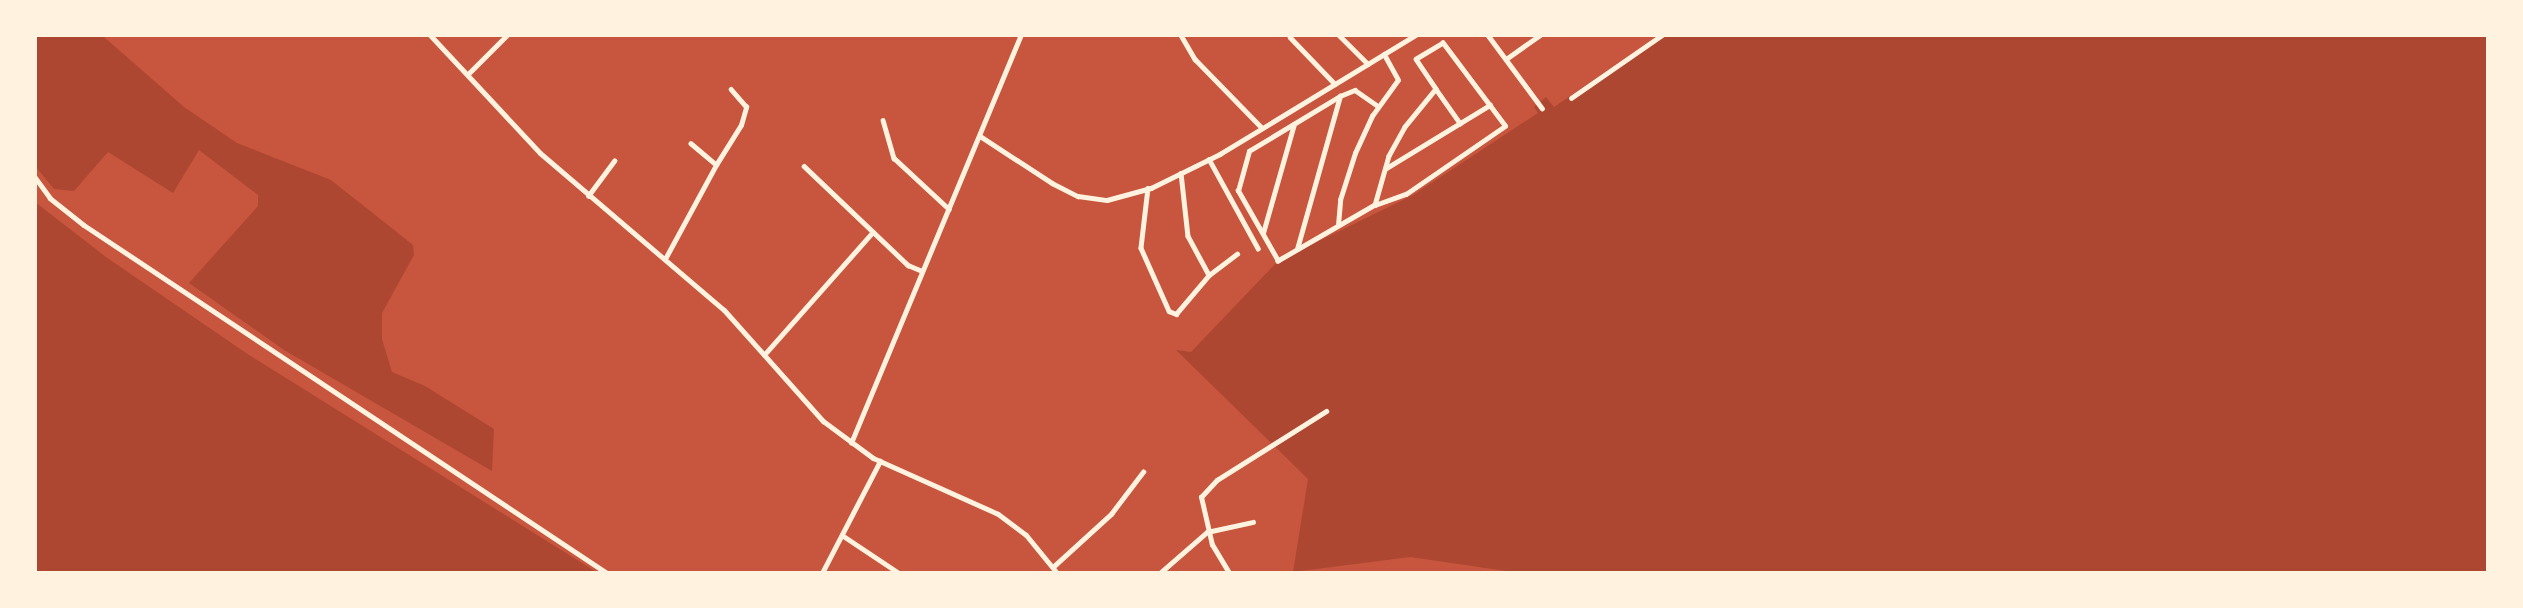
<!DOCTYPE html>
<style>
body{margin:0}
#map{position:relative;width:2523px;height:608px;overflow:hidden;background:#c8553d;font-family:Inter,sans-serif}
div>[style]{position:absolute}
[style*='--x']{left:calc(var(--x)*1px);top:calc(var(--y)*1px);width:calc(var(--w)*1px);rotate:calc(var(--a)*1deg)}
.green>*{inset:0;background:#ae4732}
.minor>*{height:4.5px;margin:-2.25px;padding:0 2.25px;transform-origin:2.25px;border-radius:2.25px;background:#fff3e0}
.tertiary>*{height:5px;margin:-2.5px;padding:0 2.5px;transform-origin:2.5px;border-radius:2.5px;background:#fff3e0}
span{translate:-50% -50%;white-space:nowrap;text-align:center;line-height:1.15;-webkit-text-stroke:5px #fff3e0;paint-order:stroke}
.frame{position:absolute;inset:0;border:37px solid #fff3e0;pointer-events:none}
</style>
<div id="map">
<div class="green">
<i style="clip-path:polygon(35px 35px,104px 37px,184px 107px,237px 143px,331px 180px,413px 245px,414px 255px,382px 313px,382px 339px,392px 372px,425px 386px,494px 429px,492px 471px,284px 350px,189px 283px,258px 206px,258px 195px,199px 150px,173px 193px,108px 152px,74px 191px,54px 189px,35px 166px)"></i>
<i style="clip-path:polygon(1659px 35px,2488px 35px,2488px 573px,1520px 573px,1410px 557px,1293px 572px,1308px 479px,1176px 350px,1191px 352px,1278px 261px,1413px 195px,1538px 113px,1534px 107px,1546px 97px,1554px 107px)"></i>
<i style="clip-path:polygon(35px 202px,106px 257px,246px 353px,598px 573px,35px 573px)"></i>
</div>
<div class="minor">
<i style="--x:1181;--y:35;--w:28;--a:60"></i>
<i style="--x:1195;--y:59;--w:96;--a:45.8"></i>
<i style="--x:1339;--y:35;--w:41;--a:45"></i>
<i style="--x:1488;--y:35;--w:91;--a:53.5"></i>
<i style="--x:1290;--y:37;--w:65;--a:46.2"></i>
<i style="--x:1506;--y:59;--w:42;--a:-35.2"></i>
<i style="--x:468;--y:74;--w:55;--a:-45"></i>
<i style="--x:1436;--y:89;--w:42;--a:54.8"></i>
<i style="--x:1571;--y:98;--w:111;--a:-34.7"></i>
<i style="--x:883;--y:120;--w:40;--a:74"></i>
<i style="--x:894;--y:158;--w:75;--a:42.8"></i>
<i style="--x:980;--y:136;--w:86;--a:33.1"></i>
<i style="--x:1052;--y:183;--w:29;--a:27"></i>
<i style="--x:1078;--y:196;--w:29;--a:8"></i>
<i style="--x:1107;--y:200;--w:46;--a:-15.3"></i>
<i style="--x:1151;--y:188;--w:77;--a:-26.2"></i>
<i style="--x:1220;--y:154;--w:229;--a:-31.3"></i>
<i style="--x:1209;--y:159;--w:102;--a:61.2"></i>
<i style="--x:716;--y:165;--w:47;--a:-58"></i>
<i style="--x:741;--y:125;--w:19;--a:-74"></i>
<i style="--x:746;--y:107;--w:23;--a:-131"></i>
<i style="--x:804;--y:166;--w:144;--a:43.6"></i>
<i style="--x:908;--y:265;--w:15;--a:23"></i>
<i style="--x:1385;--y:169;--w:123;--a:-31.4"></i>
<i style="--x:1181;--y:173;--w:63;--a:83.7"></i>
<i style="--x:1188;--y:236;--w:44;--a:61.7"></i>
<i style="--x:35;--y:177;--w:26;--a:54"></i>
<i style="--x:50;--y:198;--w:43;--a:38.5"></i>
<i style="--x:84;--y:225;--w:628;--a:33.64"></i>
<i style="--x:1148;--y:188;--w:60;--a:96.7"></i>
<i style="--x:1141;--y:248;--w:69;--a:66"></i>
<i style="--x:1169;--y:311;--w:8;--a:23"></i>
<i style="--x:1176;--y:314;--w:51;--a:-49.8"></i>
<i style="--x:1209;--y:275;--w:35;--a:-37"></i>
<i style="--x:588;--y:196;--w:44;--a:-53.4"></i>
<i style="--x:1375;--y:205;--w:33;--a:-20"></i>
<i style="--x:1406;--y:194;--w:120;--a:-34.5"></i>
<i style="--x:1505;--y:126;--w:104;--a:-126.8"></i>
<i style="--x:1443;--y:43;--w:31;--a:149"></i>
<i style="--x:1416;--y:59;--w:36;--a:56"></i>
<i style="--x:1436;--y:89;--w:49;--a:129.2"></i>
<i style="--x:1405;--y:127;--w:33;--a:119"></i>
<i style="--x:1389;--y:156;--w:51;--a:105.9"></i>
<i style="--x:1375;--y:205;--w:112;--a:150"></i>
<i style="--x:1278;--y:261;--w:81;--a:-119.7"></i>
<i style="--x:1238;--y:191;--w:41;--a:-74.6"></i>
<i style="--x:1249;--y:151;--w:106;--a:-31.1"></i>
<i style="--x:1340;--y:96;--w:16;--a:-22"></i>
<i style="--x:1355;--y:90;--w:28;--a:35"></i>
<i style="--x:1338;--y:225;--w:25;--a:-85"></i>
<i style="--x:1340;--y:200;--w:49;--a:-72.3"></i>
<i style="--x:1355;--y:153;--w:41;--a:-65.3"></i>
<i style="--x:1372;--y:116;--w:44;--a:-54.2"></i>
<i style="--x:1398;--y:80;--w:29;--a:-119"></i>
<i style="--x:1263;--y:233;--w:113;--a:-74.1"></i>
<i style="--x:1297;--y:249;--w:159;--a:-74.3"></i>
<i style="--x:665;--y:259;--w:107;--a:-61.5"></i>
<i style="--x:716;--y:165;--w:33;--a:-140"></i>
<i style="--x:764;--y:355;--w:164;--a:-48.5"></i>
<i style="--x:851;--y:443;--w:442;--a:-67.4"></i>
<i style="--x:842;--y:535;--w:69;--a:33.7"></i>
<i style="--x:1053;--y:567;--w:79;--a:-42.4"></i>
<i style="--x:1111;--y:514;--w:53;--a:-52.7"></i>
<i style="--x:822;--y:573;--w:126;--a:-62.6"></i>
<i style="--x:1160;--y:573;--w:62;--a:-41.1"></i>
<i style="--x:1207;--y:532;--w:47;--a:-12.3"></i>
<i style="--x:1229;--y:573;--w:33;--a:-121"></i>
<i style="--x:1212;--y:545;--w:49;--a:-102.9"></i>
<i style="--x:1201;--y:497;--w:23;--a:-47"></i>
<i style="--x:1217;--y:480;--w:129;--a:-32.3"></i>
</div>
<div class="tertiary">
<i style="--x:430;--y:35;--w:161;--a:47"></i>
<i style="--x:540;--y:153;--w:242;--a:40.5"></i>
<i style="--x:724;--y:310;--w:149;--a:48.3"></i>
<i style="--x:823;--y:421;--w:62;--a:36.5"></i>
<i style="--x:873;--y:458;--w:137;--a:24.1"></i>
<i style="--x:998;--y:514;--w:35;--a:37"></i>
<i style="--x:1026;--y:535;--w:49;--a:50.8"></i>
</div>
<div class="frame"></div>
</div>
